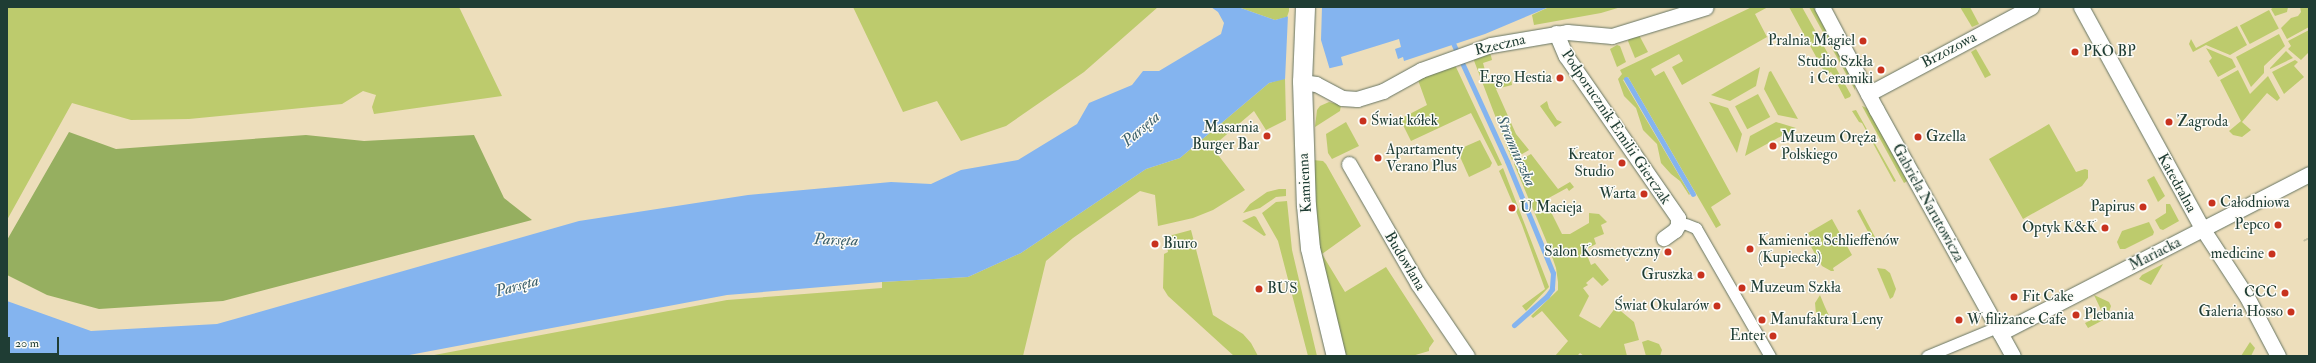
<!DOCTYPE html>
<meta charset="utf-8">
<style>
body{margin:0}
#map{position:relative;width:2316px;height:363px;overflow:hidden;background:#eddebb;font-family:"IM FELL Double Pica",serif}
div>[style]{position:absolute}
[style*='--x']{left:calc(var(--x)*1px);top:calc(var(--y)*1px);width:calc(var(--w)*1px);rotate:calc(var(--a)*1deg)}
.green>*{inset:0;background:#bdcb6d;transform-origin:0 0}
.forest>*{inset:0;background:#96af60}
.water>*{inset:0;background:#84b4ef}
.pier>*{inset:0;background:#eddebb}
.stream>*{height:5px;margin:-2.5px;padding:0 2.5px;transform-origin:2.5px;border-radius:2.5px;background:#84b4ef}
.pedestrian-tunnel>*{height:11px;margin-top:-5.5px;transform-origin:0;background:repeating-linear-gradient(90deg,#c4bea0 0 11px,transparent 0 16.5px)}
.roads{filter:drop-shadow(0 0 1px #677563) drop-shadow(0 0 1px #677563)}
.pedestrian>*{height:11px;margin:-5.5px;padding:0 5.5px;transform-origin:5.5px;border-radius:5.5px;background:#fff}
.minor>*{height:15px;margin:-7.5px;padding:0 7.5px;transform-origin:7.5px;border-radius:7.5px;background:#fff}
.tertiary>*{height:19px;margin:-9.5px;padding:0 9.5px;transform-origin:9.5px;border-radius:9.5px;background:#fff}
.dots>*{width:11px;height:11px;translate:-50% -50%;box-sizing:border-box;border:2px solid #fdfcf7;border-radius:50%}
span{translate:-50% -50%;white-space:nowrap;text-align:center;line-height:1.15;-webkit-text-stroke:3px #fdfcf7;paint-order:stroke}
.poi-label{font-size:15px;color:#1f3d34}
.right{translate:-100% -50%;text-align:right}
.left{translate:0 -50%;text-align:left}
.street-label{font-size:15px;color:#1f3d34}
.water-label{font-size:16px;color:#3d616c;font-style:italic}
.frame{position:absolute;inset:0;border:8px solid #1f3d34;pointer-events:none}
.scale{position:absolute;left:8px;top:337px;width:51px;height:18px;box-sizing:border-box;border:2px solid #1f3d34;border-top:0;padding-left:5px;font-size:12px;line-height:14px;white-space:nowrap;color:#1f3d34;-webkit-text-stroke:3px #fdfcf7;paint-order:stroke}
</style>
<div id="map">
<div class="green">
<i style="clip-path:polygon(7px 7px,459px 7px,502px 96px,374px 114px,372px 107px,376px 95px,363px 91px,342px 104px,189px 119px,131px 120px,72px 103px,7px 220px)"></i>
<i style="clip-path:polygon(853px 7px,1158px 7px,1084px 72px,1006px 126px,961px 141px,937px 101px,903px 112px)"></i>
<i style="clip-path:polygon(1238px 7px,1289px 7px,1289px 11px,1287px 17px,1275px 20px)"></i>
<i style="clip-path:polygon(1549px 7px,1621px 7px,1601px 13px,1534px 25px,1532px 15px)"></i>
<i style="clip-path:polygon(1752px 7px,1768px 7px,1755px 14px,1767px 37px,1682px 85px,1672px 67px,1683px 61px,1679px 54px,1651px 69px,1655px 76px,1664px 71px,1731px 194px,1711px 207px,1721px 225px,1716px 228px,1628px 77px,1623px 80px,1690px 194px,1689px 195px,1680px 181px,1671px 174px,1661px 163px,1657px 144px,1643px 130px,1636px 108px,1624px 96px,1618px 79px,1622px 74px,1620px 70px)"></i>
<i style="clip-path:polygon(1789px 7px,1802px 7px,1851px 95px,1850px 97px,1845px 99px,1831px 72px,1826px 75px)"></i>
<i style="clip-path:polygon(1809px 7px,1814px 7px,1855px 82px,1855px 90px)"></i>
<i style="clip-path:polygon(1960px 7px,1970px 7px,1979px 24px,1972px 27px)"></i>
<i style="clip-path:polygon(2274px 7px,2288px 7px,2287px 12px,2275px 16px,2271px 9px)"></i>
<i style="clip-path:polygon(2300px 7px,2309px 7px,2309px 27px,2287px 39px,2281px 28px,2291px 18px,2298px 16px,2301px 12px)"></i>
<i style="left:2269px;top:10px;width:21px;height:33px;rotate:62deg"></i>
<i style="clip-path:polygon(2237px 26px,2247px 45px,2230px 55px,2206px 45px,2193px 52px,2189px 44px,2191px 39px,2196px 48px)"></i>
<i style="clip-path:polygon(2309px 30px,2309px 52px,2301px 60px,2288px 49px,2291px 46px,2288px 41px)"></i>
<i style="clip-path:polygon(2279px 34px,2285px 46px,2264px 66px,2264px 73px,2251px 87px,2236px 57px)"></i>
<i style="clip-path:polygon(1639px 35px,1648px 52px,1635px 58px,1628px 41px,1629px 38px)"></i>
<i style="clip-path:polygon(1617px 45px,1620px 46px,1626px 62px,1617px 67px,1610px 49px)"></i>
<i style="clip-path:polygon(2206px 48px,2232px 59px,2236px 67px,2218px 77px,2209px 61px,2212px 58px)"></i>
<i style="clip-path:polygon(1976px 49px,1991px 75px,1985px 78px,1971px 52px)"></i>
<i style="clip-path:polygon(2286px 51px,2293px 58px,2270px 69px,2270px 68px)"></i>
<i style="clip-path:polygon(1490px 52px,1492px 60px,1483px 63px,1488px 81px,1511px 78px,1512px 85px,1496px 89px,1516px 134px,1529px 150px,1512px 160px,1473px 58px)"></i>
<i style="clip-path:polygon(2295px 60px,2298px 62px,2294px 66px,2304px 77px,2284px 94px,2272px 72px)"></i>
<i style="clip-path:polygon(1455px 65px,1502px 165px,1498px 166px,1471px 113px,1411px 141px,1400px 119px,1427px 105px,1418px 80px)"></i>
<i style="clip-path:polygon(1760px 67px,1756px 86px,1730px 101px,1711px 95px)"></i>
<i style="clip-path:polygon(2238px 70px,2250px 94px,2268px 76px,2280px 98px,2277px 101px,2267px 93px,2242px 122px,2251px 130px,2242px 137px,2233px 135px,2229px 131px,2241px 121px,2220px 80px)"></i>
<i style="clip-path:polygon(1771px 71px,1798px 119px,1778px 115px,1764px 89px,1769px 72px)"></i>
<i style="clip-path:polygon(1285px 78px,1286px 120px,1266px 130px,1254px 111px,1212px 147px,1245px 190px,1213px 210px,1193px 218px,1158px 226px,1155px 195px,1140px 191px,1073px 238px,1046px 261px,1023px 356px,429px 356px,727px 300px,882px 288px,882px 282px,968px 277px,1021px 253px,1146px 169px,1180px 158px,1269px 83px)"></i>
<i style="left:1758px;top:94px;width:26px;height:26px;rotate:62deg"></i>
<i style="clip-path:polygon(1547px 101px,1549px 108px,1557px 120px,1562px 122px,1555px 127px,1540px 106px)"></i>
<i style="clip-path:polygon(1329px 102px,1341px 105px,1340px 111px,1315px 127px,1317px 110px,1320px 106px)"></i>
<i style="clip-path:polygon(1709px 102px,1728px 108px,1742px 134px,1737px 153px)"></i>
<i style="clip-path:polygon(1862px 106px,1869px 109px,1909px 180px,1904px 183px)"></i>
<i style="clip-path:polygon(1856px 110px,1896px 181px,1894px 182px,1862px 123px,1859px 122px,1852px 111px)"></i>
<i style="clip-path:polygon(1346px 122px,1359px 146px,1332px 159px,1328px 153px,1326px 134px)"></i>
<i style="clip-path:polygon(1776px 122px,1796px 128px,1745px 156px,1750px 136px)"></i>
<i style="clip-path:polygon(2049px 124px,2076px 172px,2085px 169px,2088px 170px,2088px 178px,2082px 186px,2023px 219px,1989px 159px)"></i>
<i style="clip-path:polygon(1480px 140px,1492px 163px,1490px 167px,1469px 177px,1457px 150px)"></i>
<i style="clip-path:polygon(1531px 154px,1558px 189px,1570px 182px,1574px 187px,1569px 191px,1567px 188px,1545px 200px,1562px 234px,1570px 234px,1589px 223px,1589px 213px,1599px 214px,1607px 222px,1601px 225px,1604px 234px,1594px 238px,1596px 244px,1585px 250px,1591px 265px,1595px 263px,1609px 280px,1602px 286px,1593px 277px,1586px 283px,1588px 285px,1583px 288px,1589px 296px,1579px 316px,1600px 328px,1616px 307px,1634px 322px,1639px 340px,1624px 344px,1627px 356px,1584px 356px,1580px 353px,1577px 356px,1555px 356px,1568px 341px,1542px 311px,1533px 318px,1531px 316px,1558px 290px,1558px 282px,1556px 268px,1548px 245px,1514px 164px)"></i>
<i style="clip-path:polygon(1313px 160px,1323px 161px,1326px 164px,1361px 226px,1322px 254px,1345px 292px,1386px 267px,1434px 341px,1429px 348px,1429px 351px,1412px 356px,1345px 356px,1319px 248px)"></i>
<i style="clip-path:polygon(1503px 168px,1549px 287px,1526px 311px,1522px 306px,1545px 289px,1522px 225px,1499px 171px)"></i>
<i style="clip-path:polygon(2154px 176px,2165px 196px,2158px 202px,2147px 180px)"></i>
<i style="clip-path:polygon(1279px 189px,1286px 189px,1286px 196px,1276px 197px,1260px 208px,1243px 213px,1250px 204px,1267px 192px)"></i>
<i style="clip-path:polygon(1287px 201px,1292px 250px,1317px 356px,1308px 356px,1278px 241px,1262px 213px,1276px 202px)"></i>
<i style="clip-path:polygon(2166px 204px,2170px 204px,2179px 221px,2163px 230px,2160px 229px,2155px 220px,2166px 213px)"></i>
<i style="clip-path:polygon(1860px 209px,1876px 239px,1875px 245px,1857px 211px)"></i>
<i style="clip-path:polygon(1254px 216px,1256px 217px,1266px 235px,1264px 236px,1242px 221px)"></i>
<i style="clip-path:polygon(1832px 219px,1852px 255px,1833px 268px,1834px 271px,1831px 271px,1822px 266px,1810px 245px,1812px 240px,1808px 233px)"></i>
<i style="clip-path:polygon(2149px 222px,2154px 232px,2153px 235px,2125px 249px,2120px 249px,2117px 242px,2122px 231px)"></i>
<i style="clip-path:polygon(1191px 230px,1213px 315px,1243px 334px,1251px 343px,1258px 356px,1234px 356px,1168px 296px,1163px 288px,1164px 254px,1168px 252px,1165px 237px)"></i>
<i style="clip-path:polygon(2163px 264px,2151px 285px,2139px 279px,2142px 275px)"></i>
<i style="clip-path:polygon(1877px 268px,1885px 269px,1890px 273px,1896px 289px,1893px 297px,1890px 299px)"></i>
<i style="clip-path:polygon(1820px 295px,1825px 307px,1832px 322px,1821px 320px,1816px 314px,1815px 303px)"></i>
<i style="clip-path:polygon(2094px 295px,2109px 302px,2111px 306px,2107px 318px,2088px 328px,2085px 323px,2103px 314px)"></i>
<i style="clip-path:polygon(1648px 340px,1659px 344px,1662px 350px,1660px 356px,1646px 356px,1642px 342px)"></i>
<i style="clip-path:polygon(2250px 342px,2255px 348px,2251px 356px,2241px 356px)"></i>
</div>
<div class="forest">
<i style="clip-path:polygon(69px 132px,116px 149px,306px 135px,364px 141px,474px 135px,504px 198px,532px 220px,223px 301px,99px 309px,47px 295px,7px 275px,7px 240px)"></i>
</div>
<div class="water">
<i style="clip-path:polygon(1211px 7px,1238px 7px,1275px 20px,1321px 7px,1549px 7px,1485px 34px,1404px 61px,1403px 57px,1398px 59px,1395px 49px,1401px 47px,1399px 39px,1341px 57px,1343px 65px,1269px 83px,1180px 158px,1146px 169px,1021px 253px,968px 277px,882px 282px,727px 295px,404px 356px,7px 356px,7px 301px,91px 331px,217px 324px,579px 221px,748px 195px,891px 182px,931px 184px,961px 170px,1018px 160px,1077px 124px,1089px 103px,1132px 85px,1143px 71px,1159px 71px,1221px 34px,1224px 23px,1218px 12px)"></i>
</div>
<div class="pier">
<i style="clip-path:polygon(1314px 7px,1322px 7px,1321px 40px,1330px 70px,1285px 80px,1288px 15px)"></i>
</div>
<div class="stream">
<i style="--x:1453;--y:43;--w:130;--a:65.4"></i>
<i style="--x:1507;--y:161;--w:121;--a:67.7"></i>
<i style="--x:1553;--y:273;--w:16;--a:94"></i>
<i style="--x:1552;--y:289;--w:9;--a:126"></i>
<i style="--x:1547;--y:296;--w:44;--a:138.7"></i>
<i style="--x:1626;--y:79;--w:133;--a:59.8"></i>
</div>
<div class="pedestrian-tunnel">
<i style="--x:2308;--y:237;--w:2;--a:63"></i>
</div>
<div class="roads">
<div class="pedestrian">
<i style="--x:1686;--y:224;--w:11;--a:22"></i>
<i style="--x:1696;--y:228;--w:148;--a:60"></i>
<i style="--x:1927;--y:356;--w:76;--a:-22.5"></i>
</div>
<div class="minor">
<i style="--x:1822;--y:7;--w:115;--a:62.1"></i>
<i style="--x:1876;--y:109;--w:282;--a:61"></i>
<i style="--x:2081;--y:7;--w:252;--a:61.3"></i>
<i style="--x:2202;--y:228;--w:82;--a:56.9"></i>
<i style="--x:2247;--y:297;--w:67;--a:62.3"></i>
<i style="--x:1556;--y:33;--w:25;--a:67"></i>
<i style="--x:1566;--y:56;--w:197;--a:55.3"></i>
<i style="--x:1678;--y:218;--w:7;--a:90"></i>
<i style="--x:1678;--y:225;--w:6;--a:121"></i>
<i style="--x:1675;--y:230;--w:14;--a:144"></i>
<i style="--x:1302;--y:82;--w:14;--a:8"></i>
<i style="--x:1316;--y:84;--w:30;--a:28"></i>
<i style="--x:1342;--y:98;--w:15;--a:4"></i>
<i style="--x:1357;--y:99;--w:27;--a:-17"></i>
<i style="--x:1383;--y:91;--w:43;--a:-28.9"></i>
<i style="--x:1421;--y:70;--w:74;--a:-19.7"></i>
<i style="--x:1491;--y:45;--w:77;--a:-9.7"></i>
<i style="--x:1567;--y:32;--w:45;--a:5.1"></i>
<i style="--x:1612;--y:36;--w:98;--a:-17.1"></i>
<i style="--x:1868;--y:94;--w:185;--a:-28.1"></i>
<i style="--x:1349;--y:164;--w:138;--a:60.1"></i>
<i style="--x:1418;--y:284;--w:87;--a:55.8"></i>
<i style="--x:2000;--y:333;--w:348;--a:-27.2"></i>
</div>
<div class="tertiary">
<i style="--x:1305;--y:7;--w:74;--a:92.3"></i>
<i style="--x:1302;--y:81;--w:124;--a:88.2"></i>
<i style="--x:1306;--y:205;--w:43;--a:84.7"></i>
<i style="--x:1310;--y:248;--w:111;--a:76.5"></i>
</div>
</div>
<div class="dots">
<i style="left:1863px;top:41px;background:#c8321e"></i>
<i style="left:2075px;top:52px;background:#c8321e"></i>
<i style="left:1881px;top:70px;background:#c8321e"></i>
<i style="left:1560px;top:78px;background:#c8321e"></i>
<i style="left:1363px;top:121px;background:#c8321e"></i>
<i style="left:2169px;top:122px;background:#c8321e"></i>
<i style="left:1267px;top:136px;background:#c8321e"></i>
<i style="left:1918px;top:137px;background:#c8321e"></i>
<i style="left:1773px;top:146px;background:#c8321e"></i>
<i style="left:1378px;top:158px;background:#c8321e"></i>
<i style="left:1622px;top:163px;background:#c8321e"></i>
<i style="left:1644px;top:194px;background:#c8321e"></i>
<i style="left:2212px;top:203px;background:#c8321e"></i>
<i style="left:2143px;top:207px;background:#c8321e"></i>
<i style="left:1512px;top:208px;background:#c8321e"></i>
<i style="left:2278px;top:225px;background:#c8321e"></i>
<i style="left:2105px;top:228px;background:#c8321e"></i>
<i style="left:1155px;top:244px;background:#c8321e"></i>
<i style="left:1750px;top:249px;background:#c8321e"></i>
<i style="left:1668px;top:252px;background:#c8321e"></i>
<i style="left:2272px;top:254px;background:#c8321e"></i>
<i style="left:1701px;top:275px;background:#c8321e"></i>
<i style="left:1742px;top:288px;background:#c8321e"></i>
<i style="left:1259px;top:289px;background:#c8321e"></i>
<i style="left:2285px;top:293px;background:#c8321e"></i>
<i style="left:2014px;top:297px;background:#c8321e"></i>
<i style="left:1717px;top:306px;background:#c8321e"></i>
<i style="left:2291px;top:312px;background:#c8321e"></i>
<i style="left:2076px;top:315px;background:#c8321e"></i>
<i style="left:1762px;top:320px;background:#c8321e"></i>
<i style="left:1959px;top:320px;background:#c8321e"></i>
<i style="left:1773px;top:336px;background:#c8321e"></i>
</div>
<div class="poi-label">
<span class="right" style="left:1855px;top:41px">Pralnia Magiel</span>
<span class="left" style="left:2083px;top:52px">PKO BP</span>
<span class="right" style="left:1873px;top:70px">Studio Szkła<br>i Ceramiki</span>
<span class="right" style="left:1552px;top:78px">Ergo Hestia</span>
<span class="left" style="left:1371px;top:121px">Świat kółek</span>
<span class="left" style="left:2177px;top:122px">Zagroda</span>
<span class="right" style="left:1259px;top:136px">Masarnia<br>Burger Bar</span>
<span class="left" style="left:1781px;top:146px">Muzeum Oręża<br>Polskiego</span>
<span class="left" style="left:1926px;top:137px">Gzella</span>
<span class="left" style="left:1386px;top:158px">Apartamenty<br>Verano Plus</span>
<span class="right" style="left:1614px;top:163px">Kreator<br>Studio</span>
<span class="right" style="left:1636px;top:194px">Warta</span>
<span class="left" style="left:2220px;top:203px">Całodniowa</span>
<span class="right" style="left:2135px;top:207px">Papirus</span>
<span class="left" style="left:1520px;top:208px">U Macieja</span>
<span class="right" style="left:2270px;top:225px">Pepco</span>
<span class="right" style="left:2097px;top:228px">Optyk K&amp;K</span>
<span class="left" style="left:1758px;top:249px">Kamienica Schlieffenów<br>(Kupiecka)</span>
<span class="left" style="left:1163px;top:244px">Biuro</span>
<span class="right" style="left:1660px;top:252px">Salon Kosmetyczny</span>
<span class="right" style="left:2264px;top:254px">medicine</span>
<span class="right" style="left:1693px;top:275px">Gruszka</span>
<span class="left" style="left:1750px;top:288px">Muzeum Szkła</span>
<span class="left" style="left:1267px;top:289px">BUS</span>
<span class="right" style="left:2277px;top:293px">CCC</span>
<span class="left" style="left:2022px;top:297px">Fit Cake</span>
<span class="right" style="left:1709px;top:306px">Świat Okularów</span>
<span class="right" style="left:2283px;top:312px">Galeria Hosso</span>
<span class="left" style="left:2084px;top:315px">Plebania</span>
<span class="left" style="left:1770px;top:320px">Manufaktura Leny</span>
<span class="left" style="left:1967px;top:320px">W filiżance Cafe</span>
<span class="right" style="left:1765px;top:336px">Enter</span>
</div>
<div class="street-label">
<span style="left:1500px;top:45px;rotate:-13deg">Rzeczna</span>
<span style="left:1949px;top:50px;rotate:-28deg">Brzozowa</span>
<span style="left:1616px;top:127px;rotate:56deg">Podporucznik Emilii Gierczak</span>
<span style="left:1305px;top:183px;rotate:-93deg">Kamienna</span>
<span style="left:2177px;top:183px;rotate:61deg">Katedralna</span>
<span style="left:1928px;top:203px;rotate:61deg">Gabriela Narutowicza</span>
<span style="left:2155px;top:254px;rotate:-27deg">Mariacka</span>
<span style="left:1405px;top:261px;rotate:59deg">Budowlana</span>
</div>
<div class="water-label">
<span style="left:1141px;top:129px;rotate:-41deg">Parsęta</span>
<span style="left:1516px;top:151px;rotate:66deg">Stramniczka</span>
<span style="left:836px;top:240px;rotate:2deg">Parsęta</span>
<span style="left:517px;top:286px;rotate:-15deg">Parsęta</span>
</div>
<div class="frame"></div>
<div class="scale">20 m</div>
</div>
